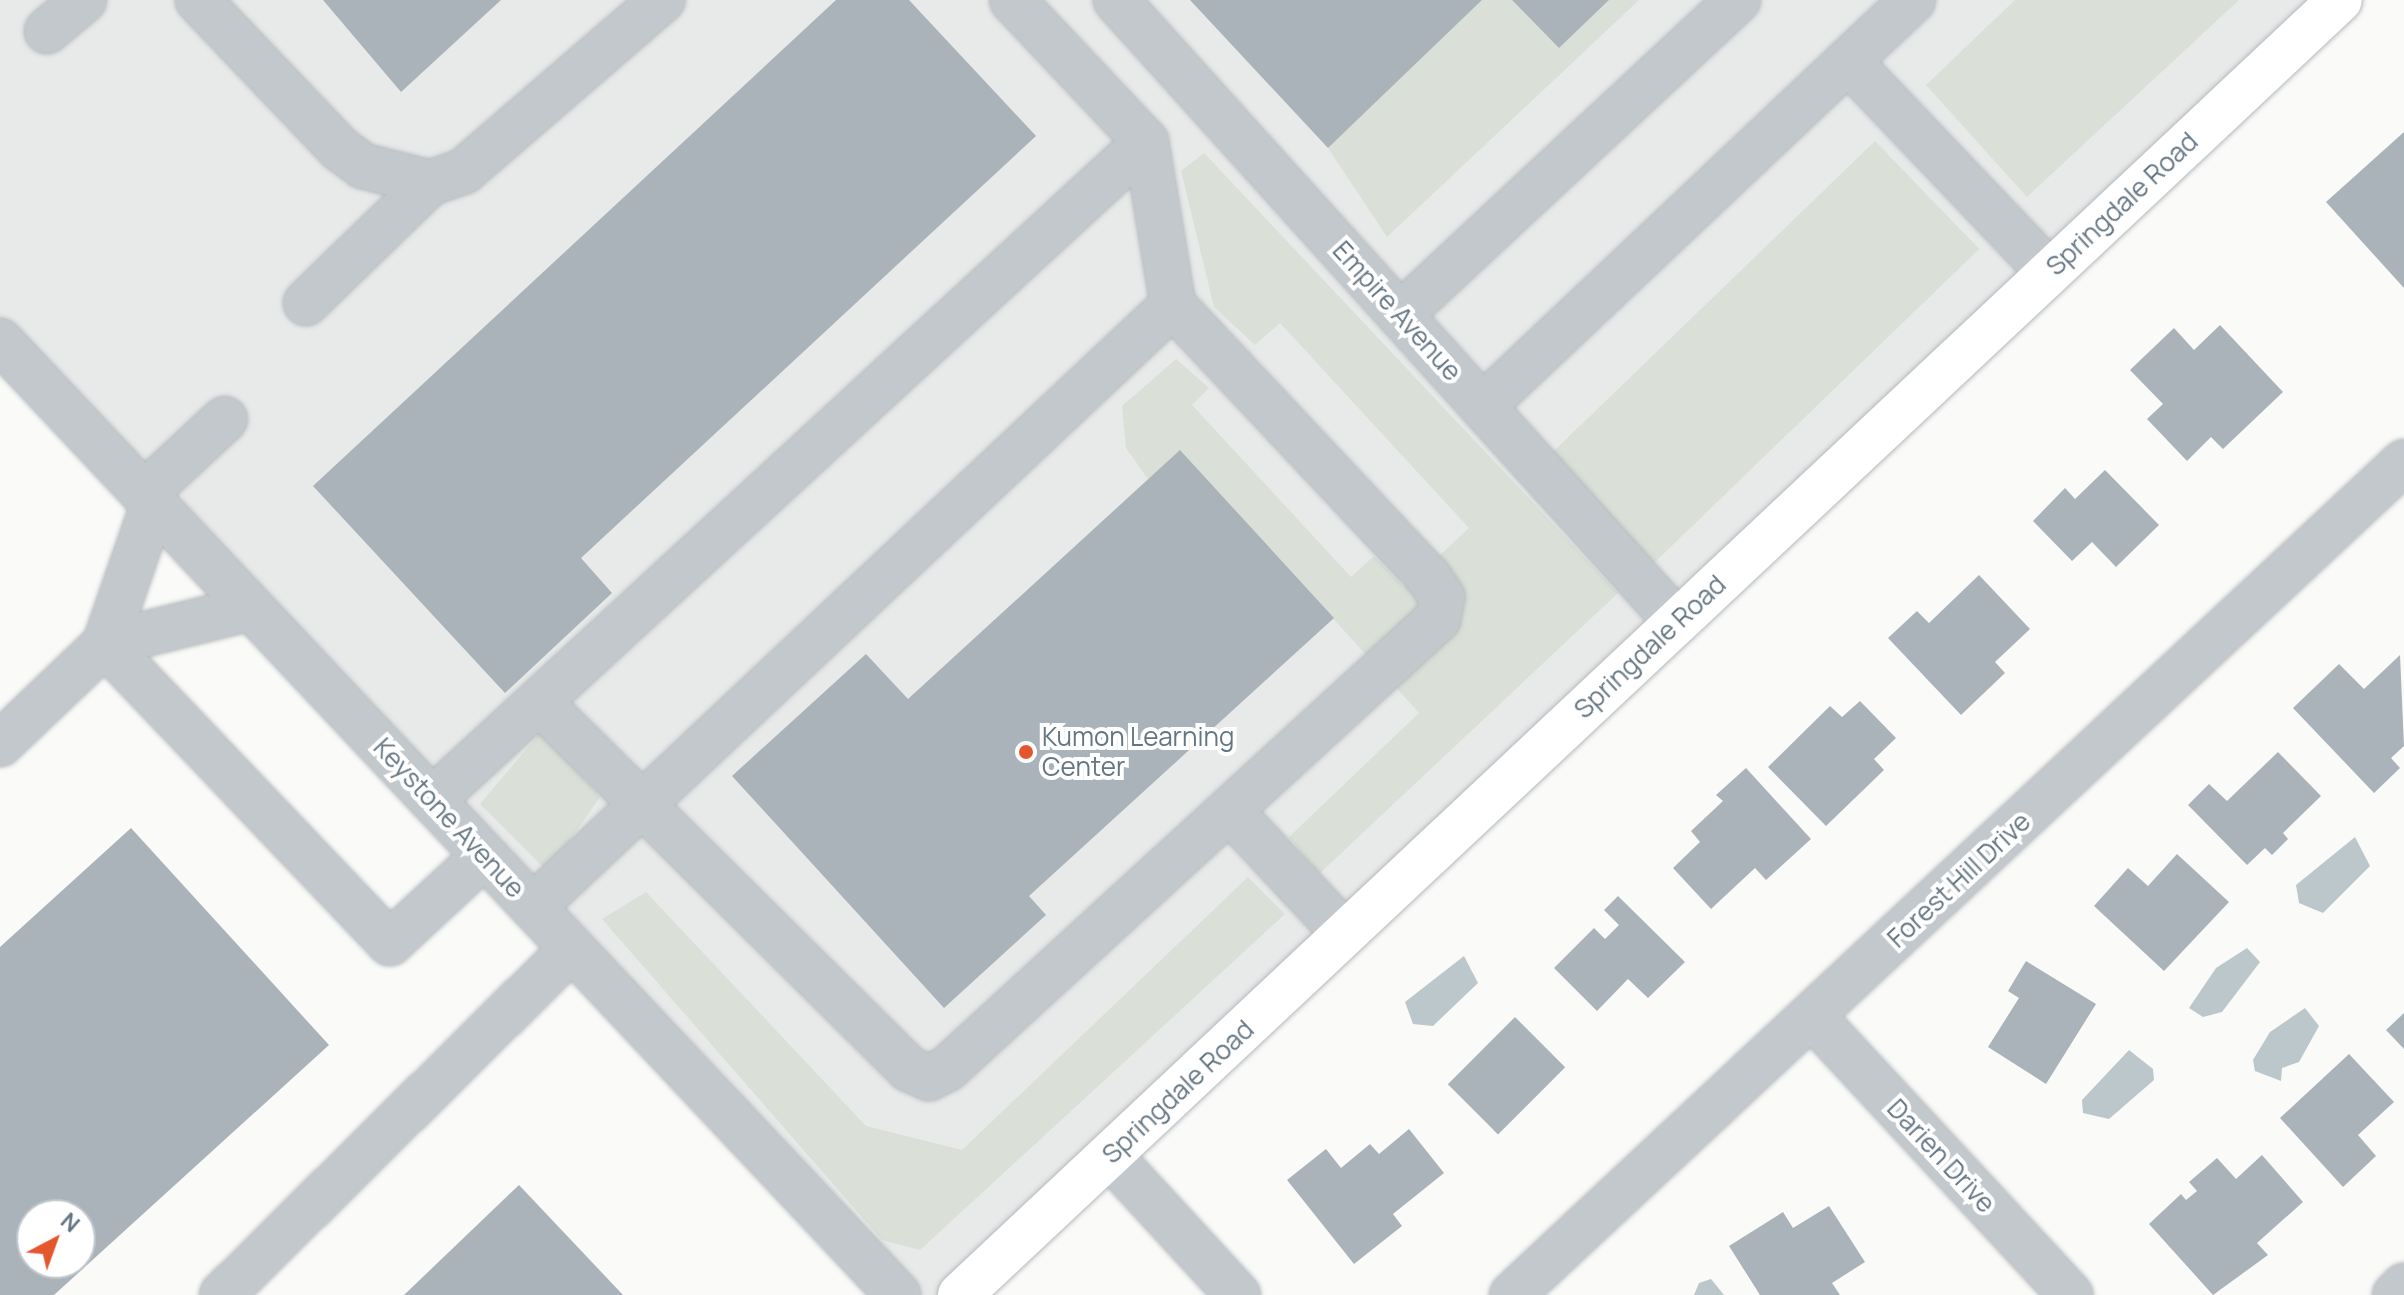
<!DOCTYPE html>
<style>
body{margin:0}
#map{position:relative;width:2404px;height:1295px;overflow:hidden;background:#fafaf8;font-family:Manrope,sans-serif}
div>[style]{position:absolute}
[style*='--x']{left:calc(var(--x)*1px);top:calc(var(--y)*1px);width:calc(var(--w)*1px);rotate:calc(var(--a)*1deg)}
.built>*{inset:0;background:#e8e9e9}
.green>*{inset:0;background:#dadfd7;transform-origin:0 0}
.water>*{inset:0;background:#bbc7cb}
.building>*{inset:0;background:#aab3b9;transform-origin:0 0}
.roads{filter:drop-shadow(0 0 2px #b5babe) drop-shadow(0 0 2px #b5babe)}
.minor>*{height:44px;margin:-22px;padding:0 22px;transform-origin:22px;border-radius:22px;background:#c3c8cc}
.major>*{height:44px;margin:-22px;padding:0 22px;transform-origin:22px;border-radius:22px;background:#fff}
.dots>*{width:22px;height:22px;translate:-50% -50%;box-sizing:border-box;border:4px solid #fff;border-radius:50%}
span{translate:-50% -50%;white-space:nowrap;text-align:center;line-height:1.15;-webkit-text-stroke:8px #fff;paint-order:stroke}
.street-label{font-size:26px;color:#657683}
.poi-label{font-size:26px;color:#657683}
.left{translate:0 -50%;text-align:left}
.north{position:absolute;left:16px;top:1199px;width:80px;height:80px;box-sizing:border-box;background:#fff;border:2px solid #c1c8cd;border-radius:50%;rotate:41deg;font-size:22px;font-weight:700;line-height:32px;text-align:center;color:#657683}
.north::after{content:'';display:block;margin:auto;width:28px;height:36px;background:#e4572e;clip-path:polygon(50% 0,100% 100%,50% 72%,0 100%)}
</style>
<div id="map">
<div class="built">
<i style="clip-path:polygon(0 0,2339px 0,961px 1295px,898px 1295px,0 341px)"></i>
</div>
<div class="green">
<i style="clip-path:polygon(1482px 0,1512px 0,1559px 48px,1609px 0,1639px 0,1387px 237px,1328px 148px)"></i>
<i style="clip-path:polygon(2015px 0,2239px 0,2027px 197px,1926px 85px)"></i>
<i style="left:1875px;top:141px;width:150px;height:469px;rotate:46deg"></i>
<i style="clip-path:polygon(1204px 153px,1618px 593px,1319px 874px,1289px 837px,1419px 713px,1181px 451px,1148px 479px,1126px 448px,1122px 406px,1176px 359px,1209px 388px,1192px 405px,1351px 577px,1374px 556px,1405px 588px,1469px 528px,1280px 323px,1255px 345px,1214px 307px,1181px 171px)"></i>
<i style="clip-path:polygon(541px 732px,600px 797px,548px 872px,480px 804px)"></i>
<i style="clip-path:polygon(1248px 877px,1285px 914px,920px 1250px,882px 1240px,602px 919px,646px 892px,866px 1126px,962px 1150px)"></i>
</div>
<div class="water">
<i style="clip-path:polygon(2355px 837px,2370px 866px,2323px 913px,2299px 903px,2296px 885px)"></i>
<i style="clip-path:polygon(2247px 948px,2260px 962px,2222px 1012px,2203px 1017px,2189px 1008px,2216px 968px)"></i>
<i style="clip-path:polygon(1464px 956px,1478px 983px,1433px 1026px,1413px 1024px,1405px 1002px)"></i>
<i style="clip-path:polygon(2305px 1008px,2319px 1026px,2299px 1062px,2282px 1068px,2281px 1081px,2255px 1071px,2253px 1060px,2270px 1032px)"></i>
<i style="clip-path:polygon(2129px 1050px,2153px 1069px,2154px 1080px,2109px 1119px,2083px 1113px,2082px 1100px)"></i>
<i style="clip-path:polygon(1711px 1279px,1724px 1295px,1694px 1295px,1699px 1283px)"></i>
</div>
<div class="building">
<i style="clip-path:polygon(323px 0,501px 0,401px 92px)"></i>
<i style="clip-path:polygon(836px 0,909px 0,1036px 136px,581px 558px,612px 593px,505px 693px,313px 486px)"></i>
<i style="clip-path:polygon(1190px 0,1482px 0,1328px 148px)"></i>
<i style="clip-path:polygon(1512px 0,1609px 0,1559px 48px)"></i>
<i style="clip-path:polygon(2404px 132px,2404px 288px,2326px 202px)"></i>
<i style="clip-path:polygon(2220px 325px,2283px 392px,2223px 449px,2211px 437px,2187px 461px,2147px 419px,2163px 404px,2130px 370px,2174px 328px,2194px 350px)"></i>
<i style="clip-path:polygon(1180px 450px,1334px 618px,1029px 896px,1046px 915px,944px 1008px,732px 776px,866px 654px,908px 699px)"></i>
<i style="clip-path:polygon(2105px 470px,2159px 525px,2116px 567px,2092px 542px,2072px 561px,2033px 521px,2065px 488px,2075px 499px)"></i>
<i style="clip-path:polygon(1979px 575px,2030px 629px,1995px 662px,2005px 673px,1961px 715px,1888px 638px,1917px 611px,1929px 623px)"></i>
<i style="clip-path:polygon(2400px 655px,2404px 746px,2391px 758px,2400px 768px,2374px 793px,2293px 708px,2339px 664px,2364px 689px)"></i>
<i style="clip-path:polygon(1860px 701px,1896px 738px,1874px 759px,1884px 770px,1826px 826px,1768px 767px,1830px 706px,1842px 717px)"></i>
<i style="clip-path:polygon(2278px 752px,2321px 796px,2283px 833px,2288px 839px,2272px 855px,2265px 848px,2247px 865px,2188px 805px,2209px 784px,2227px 801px)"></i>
<i style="clip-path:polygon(1746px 768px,1811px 839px,1766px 880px,1755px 868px,1711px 909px,1673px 868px,1700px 842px,1691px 831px,1723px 801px,1716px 795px)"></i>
<i style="clip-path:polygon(evenodd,131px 828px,329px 1045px,54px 1295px,0 1295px,0 947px,131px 828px,32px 1215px,80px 1215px,80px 1263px,32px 1263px,32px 1215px)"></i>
<i style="clip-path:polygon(2177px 854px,2229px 902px,2164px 971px,2094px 906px,2128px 868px,2148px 886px)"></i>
<i style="clip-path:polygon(1618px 896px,1685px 962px,1648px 998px,1628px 979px,1597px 1011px,1554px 968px,1594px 928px,1605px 939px,1619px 925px,1604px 910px)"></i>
<i style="clip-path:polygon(2026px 961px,2096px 1004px,2046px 1084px,1988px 1047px,2019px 998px,2008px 991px)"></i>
<i style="clip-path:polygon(2404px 1013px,2404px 1049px,2386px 1030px)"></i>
<i style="left:1515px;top:1017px;width:71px;height:95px;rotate:45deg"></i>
<i style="clip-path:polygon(2349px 1054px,2394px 1102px,2358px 1135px,2376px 1156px,2343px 1187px,2280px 1118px)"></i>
<i style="clip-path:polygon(1409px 1129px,1444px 1173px,1393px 1214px,1402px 1226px,1354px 1264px,1287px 1180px,1326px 1149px,1341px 1168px,1370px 1144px,1379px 1154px)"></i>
<i style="clip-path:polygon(2262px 1155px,2303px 1202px,2257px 1243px,2268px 1255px,2213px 1295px,2149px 1224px,2181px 1194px,2186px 1200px,2197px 1191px,2189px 1182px,2217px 1158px,2236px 1179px)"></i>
<i style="clip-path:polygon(519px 1185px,623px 1295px,404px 1295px)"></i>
<i style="clip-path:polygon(1829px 1206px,1865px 1262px,1832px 1283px,1840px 1295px,1760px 1295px,1729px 1246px,1783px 1212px,1793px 1228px)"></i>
</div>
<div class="roads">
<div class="minor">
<i style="--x:198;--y:0;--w:206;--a:46.4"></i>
<i style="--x:340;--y:149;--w:29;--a:36"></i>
<i style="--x:363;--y:166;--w:69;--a:14.2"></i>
<i style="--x:430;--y:183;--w:36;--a:-19"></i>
<i style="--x:464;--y:171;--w:262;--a:-40.8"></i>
<i style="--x:1116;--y:0;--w:838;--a:47.95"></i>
<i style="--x:47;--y:31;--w:48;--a:-40"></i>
<i style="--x:1848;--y:61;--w:291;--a:46.4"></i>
<i style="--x:306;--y:303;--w:173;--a:-44.1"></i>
<i style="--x:1400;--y:315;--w:462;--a:-43"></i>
<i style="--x:0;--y:341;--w:1310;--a:46.73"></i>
<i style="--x:1483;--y:406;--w:591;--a:-43.36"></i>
<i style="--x:144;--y:494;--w:110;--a:-42.8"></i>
<i style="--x:105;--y:644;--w:150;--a:-13.9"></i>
<i style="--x:105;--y:644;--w:147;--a:-70.9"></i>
<i style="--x:539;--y:702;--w:521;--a:44.77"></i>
<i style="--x:909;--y:1069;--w:22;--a:24"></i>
<i style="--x:929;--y:1078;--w:20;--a:-27"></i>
<i style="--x:947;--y:1069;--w:666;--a:-42.51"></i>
<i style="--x:1438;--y:619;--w:22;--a:-80"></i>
<i style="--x:1442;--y:597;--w:22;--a:-124"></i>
<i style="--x:1430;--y:579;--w:376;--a:-133.2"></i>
<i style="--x:1173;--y:305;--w:165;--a:-99.4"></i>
<i style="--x:1146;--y:142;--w:195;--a:-133.3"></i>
<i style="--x:0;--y:744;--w:145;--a:-43.6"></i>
<i style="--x:105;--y:644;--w:413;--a:46.4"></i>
<i style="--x:390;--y:943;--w:128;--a:-42.8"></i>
<i style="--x:432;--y:800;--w:971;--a:-42.66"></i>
<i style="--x:1230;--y:811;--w:168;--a:46.9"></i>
<i style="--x:533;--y:907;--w:879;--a:-43.25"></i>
<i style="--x:1813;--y:1017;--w:379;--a:47.2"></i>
<i style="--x:1110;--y:1156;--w:189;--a:47.4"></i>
<i style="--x:222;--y:1295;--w:492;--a:-44.7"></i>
<i style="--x:1512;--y:1295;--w:1220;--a:-43.04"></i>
<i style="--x:2395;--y:1295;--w:13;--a:-45"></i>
</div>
<div class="major">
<i style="--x:960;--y:1295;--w:1892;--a:-43.18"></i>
</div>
</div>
<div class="dots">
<i style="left:1026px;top:752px;background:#e4572e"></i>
</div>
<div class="street-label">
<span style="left:2122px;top:204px;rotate:-43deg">Springdale Road</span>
<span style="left:1397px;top:311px;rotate:48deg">Empire Avenue</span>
<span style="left:1650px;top:647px;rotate:-43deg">Springdale Road</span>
<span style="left:449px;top:818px;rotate:47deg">Keystone Avenue</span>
<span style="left:1959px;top:880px;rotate:-43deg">Forest Hill Drive</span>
<span style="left:1178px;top:1092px;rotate:-43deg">Springdale Road</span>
<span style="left:1941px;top:1156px;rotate:47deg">Darien Drive</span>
</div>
<div class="poi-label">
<span class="left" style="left:1042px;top:752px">Kumon Learning<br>Center</span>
</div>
<div class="north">N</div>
</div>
